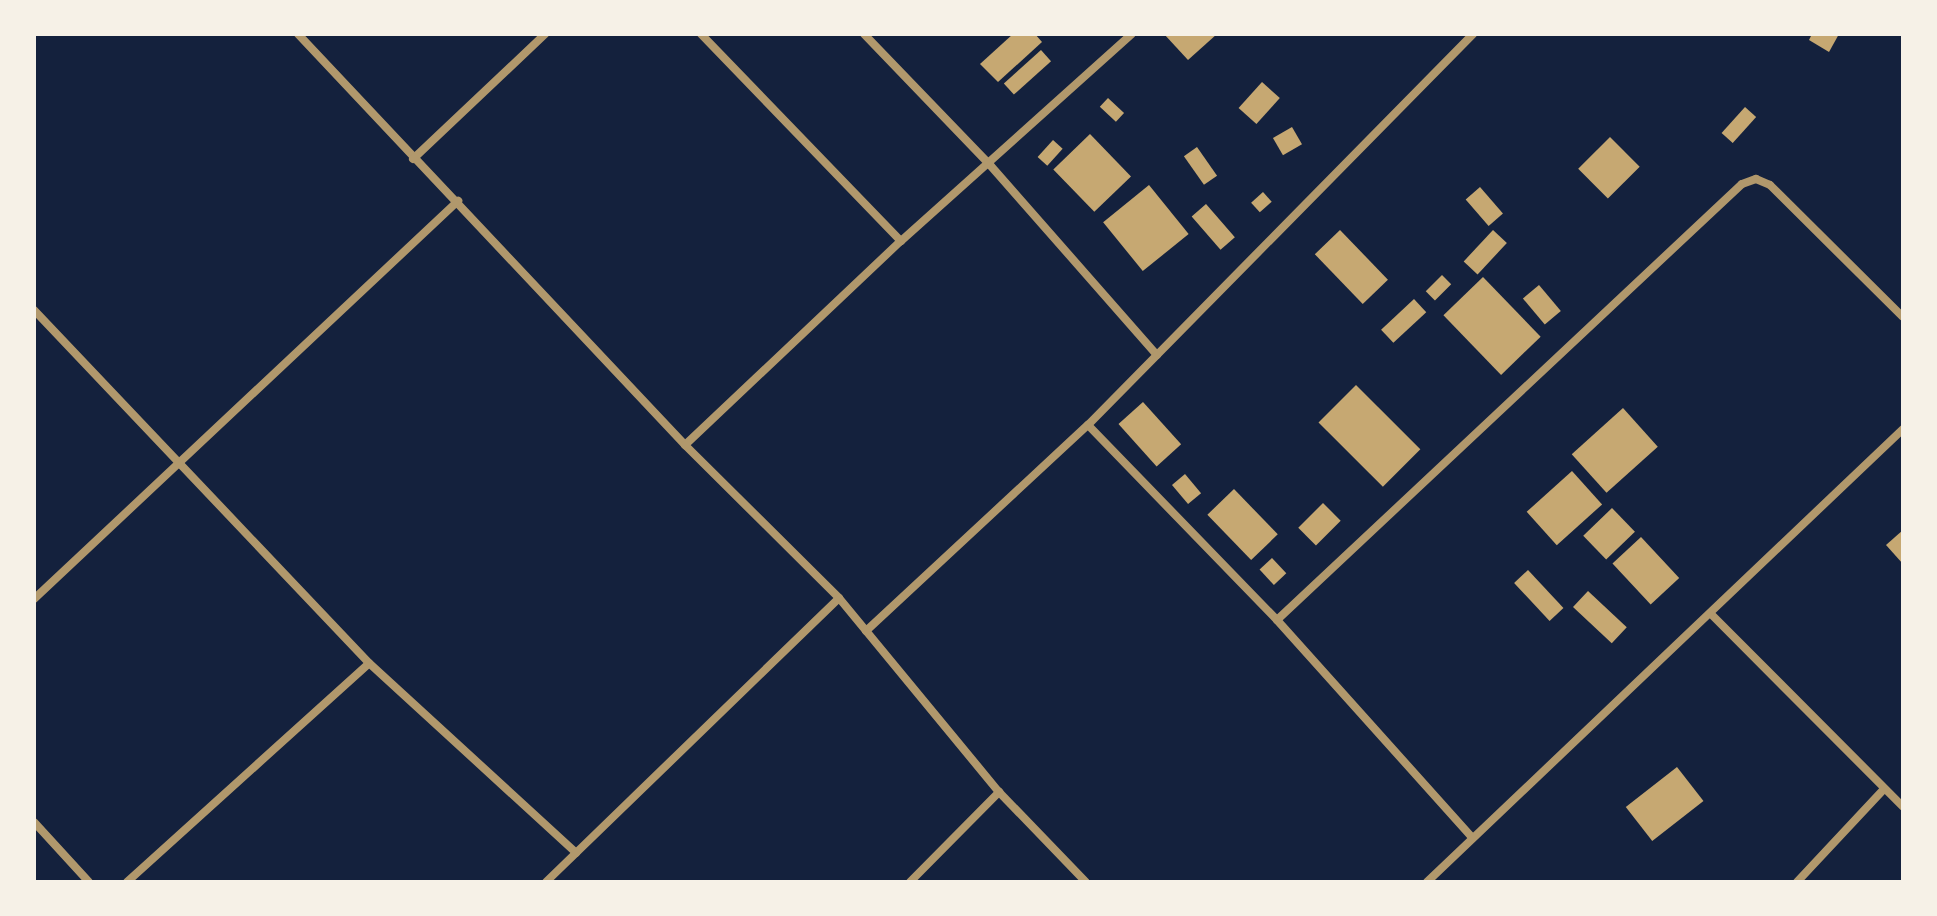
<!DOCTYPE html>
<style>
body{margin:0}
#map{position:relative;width:1937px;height:916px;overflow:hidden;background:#14213d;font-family:"Libre Baskerville",serif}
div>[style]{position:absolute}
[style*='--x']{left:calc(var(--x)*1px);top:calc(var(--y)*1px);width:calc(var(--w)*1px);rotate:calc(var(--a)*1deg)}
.building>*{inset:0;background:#c6a872;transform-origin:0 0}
.minor>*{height:8px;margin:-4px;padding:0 4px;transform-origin:4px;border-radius:4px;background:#b1986c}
span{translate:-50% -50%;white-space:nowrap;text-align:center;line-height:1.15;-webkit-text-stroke:6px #f6f1e7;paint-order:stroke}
.frame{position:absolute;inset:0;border:36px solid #f6f1e7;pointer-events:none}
</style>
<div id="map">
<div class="building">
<i style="clip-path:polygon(1013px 34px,1035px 34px,1042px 42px,998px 82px,980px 64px)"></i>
<i style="clip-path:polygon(1164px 34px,1217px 34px,1188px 60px)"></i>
<i style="clip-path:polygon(1812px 34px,1839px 34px,1829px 52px,1809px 40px)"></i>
<i style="left:1041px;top:50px;width:15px;height:50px;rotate:48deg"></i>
<i style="left:1262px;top:82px;width:24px;height:35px;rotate:42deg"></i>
<i style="left:1108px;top:98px;width:22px;height:12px;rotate:43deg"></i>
<i style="left:1745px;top:107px;width:15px;height:35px;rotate:42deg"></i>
<i style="left:1292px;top:127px;width:20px;height:22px;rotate:60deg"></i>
<i style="left:1090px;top:134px;width:59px;height:51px;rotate:46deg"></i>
<i style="left:1610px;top:137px;width:42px;height:45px;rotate:45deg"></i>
<i style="left:1053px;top:140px;width:13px;height:23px;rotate:42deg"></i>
<i style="left:1197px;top:147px;width:35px;height:16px;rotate:55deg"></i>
<i style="left:1149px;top:185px;width:63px;height:59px;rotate:51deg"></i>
<i style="left:1480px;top:187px;width:35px;height:19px;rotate:49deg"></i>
<i style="left:1263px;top:192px;width:13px;height:16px;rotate:48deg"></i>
<i style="left:1206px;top:204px;width:44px;height:19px;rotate:49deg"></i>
<i style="left:1340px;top:230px;width:69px;height:35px;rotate:46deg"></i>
<i style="left:1493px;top:230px;width:19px;height:43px;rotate:43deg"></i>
<i style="left:1442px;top:275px;width:13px;height:23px;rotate:45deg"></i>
<i style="left:1483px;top:277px;width:83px;height:55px;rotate:46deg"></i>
<i style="left:1539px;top:285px;width:34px;height:21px;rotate:50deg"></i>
<i style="left:1414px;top:299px;width:18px;height:45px;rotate:47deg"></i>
<i style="left:1356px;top:385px;width:91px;height:53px;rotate:45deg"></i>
<i style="left:1143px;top:402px;width:57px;height:33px;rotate:48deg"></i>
<i style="left:1623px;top:408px;width:52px;height:69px;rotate:48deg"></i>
<i style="left:1572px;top:471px;width:45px;height:61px;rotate:48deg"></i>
<i style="left:1185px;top:474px;width:25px;height:17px;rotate:50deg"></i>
<i style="left:1234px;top:489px;width:63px;height:37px;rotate:46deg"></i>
<i style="left:1323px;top:503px;width:25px;height:35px;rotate:45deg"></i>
<i style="left:1612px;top:508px;width:33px;height:40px;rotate:46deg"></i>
<i style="clip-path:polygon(1903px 530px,1903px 564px,1886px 545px)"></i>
<i style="left:1641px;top:537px;width:56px;height:39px;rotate:47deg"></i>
<i style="left:1272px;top:558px;width:21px;height:17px;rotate:47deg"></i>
<i style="left:1528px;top:570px;width:52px;height:19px;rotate:47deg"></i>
<i style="left:1588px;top:591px;width:53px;height:22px;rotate:43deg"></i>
<i style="left:1677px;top:767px;width:43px;height:65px;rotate:52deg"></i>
</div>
<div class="minor">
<i style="--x:298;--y:34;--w:565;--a:46.72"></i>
<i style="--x:685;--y:445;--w:217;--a:44.8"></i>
<i style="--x:839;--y:598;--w:251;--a:50.5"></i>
<i style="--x:999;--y:792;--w:125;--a:46"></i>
<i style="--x:701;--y:34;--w:288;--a:46"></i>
<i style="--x:864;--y:34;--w:182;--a:46.1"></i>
<i style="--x:990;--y:165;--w:253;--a:48.7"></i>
<i style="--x:413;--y:159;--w:182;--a:-43.4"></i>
<i style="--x:34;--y:310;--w:487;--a:46.5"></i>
<i style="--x:369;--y:663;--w:281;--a:42.5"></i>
<i style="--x:1088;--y:425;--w:272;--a:45.9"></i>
<i style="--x:1277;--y:620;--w:292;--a:48.1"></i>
<i style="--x:685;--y:445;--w:297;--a:-43.4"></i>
<i style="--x:901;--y:241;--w:310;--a:-41.9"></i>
<i style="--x:34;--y:599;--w:582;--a:-43.19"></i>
<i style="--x:1712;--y:615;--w:271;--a:45.1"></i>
<i style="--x:1277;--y:620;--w:637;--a:-43.16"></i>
<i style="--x:1742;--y:184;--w:15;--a:-20"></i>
<i style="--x:1756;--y:179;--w:15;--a:23"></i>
<i style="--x:1770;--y:185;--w:187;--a:44.8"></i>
<i style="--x:866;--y:631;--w:303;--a:-42.9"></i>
<i style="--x:1088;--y:425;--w:549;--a:-45.44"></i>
<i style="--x:34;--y:822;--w:81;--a:47.5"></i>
<i style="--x:127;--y:882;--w:326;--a:-42.1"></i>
<i style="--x:546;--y:882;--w:408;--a:-44.1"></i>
<i style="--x:910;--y:882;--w:127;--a:-45.3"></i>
<i style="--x:1427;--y:882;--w:657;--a:-43.58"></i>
<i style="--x:1797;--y:882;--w:127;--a:-46.9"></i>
</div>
<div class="frame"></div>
</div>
